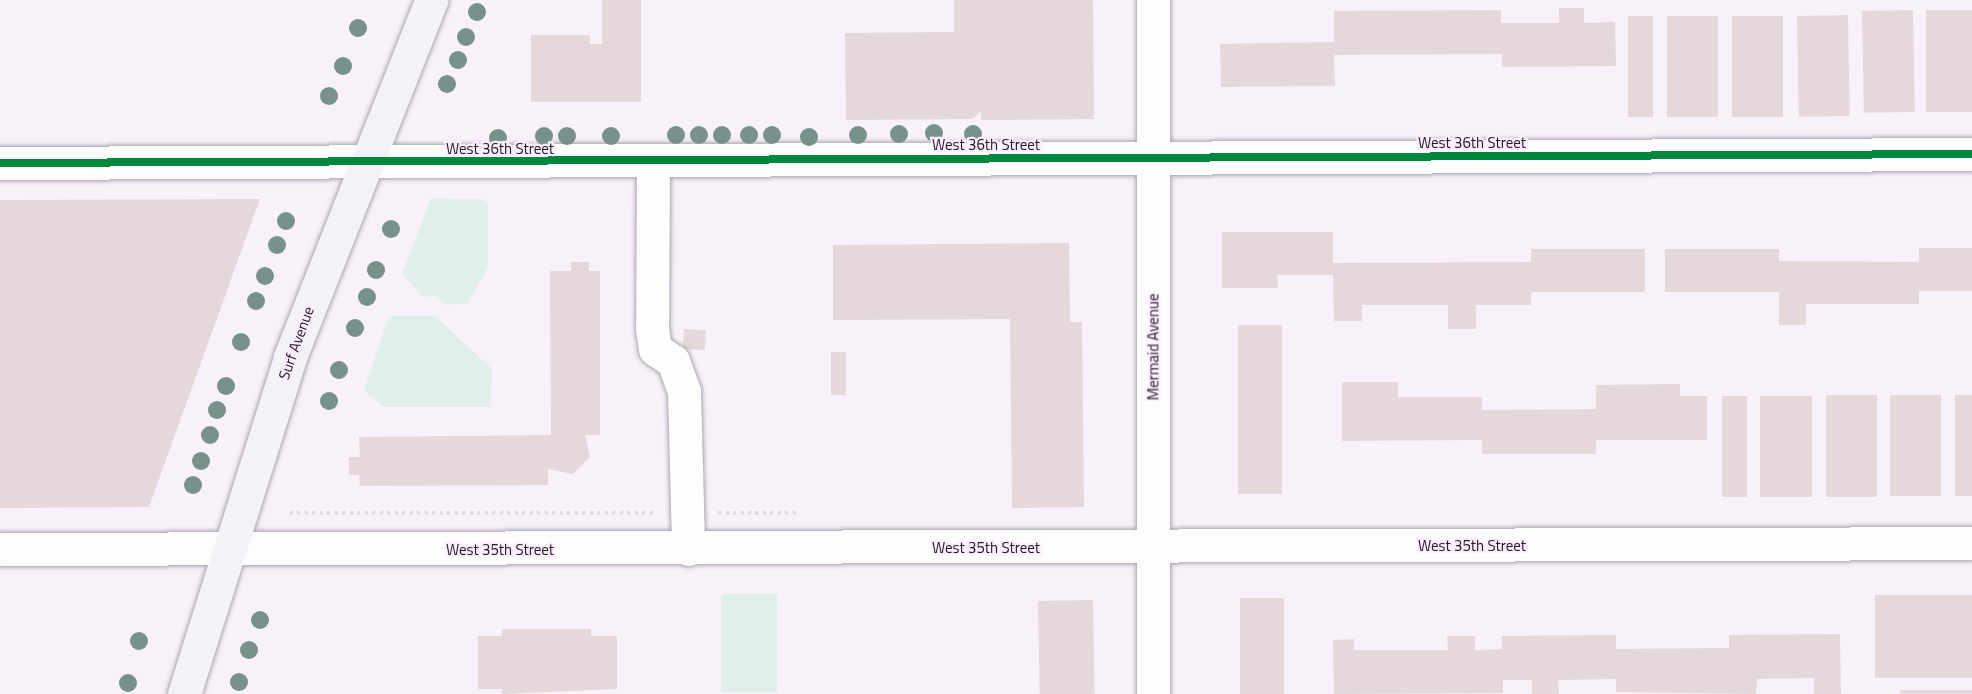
<!DOCTYPE html>
<style>
body{margin:0}
#map{position:relative;width:1972px;height:694px;overflow:hidden;background:#f8f1fa;font-family:"Titillium Web",sans-serif}
div>[style]{position:absolute}
[style*='--x']{left:calc(var(--x)*1px);top:calc(var(--y)*1px);width:calc(var(--w)*1px);rotate:calc(var(--a)*1deg)}
.green>*{inset:0;background:#e1efeb;transform-origin:0 0}
.building>*{inset:0;background:#e4d8db;transform-origin:0 0}
.path>*{height:4px;margin-top:-2px;transform-origin:0;background:repeating-linear-gradient(90deg,#dedddf 0 3px,transparent 0 7.5px)}
.roads{filter:drop-shadow(0 0 2px #ada6af) drop-shadow(0 0 2px #ada6af)}
.minor>*{height:33px;margin:-16.5px;padding:0 16.5px;transform-origin:16.5px;border-radius:16.5px;background:#fefdfe}
.major>*{height:33px;margin:-16.5px;padding:0 16.5px;transform-origin:16.5px;border-radius:16.5px;background:#f2f2f7}
.cycleway>*{height:8px;margin:-4px;padding:0 4px;transform-origin:4px;border-radius:4px;background:#00873e}
.trees>*{width:18px;height:18px;margin:-9px;border-radius:50%;background:#77928a}
span{translate:-50% -50%;white-space:nowrap;text-align:center;line-height:1.15;-webkit-text-stroke:4.5px #fbedfe;paint-order:stroke}
.street-label{font-size:15px;color:#211822}
</style>
<div id="map">
<div class="green">
<i style="clip-path:polygon(431px 198px,482px 199px,488px 205px,488px 268px,468px 303px,445px 305px,435px 296px,423px 297px,402px 274px)"></i>
<i style="clip-path:polygon(389px 316px,435px 316px,492px 369px,491px 407px,384px 407px,364px 391px)"></i>
<i style="left:721px;top:594px;width:56px;height:98px"></i>
</div>
<div class="building">
<i style="clip-path:polygon(602px 0,641px 0,641px 102px,531px 102px,531px 35px,590px 35px,590px 44px,602px 44px)"></i>
<i style="clip-path:polygon(954px 0,1093px 0,1094px 119px,981px 120px,981px 111px,972px 119px,846px 120px,845px 33px,954px 32px)"></i>
<i style="clip-path:polygon(1559px 8px,1584px 8px,1584px 23px,1615px 22px,1616px 66px,1502px 67px,1502px 54px,1334px 55px,1335px 86px,1221px 87px,1220px 44px,1334px 42px,1334px 11px,1501px 10px,1501px 23px,1559px 23px)"></i>
<i style="left:1913px;top:10px;width:102px;height:51px;rotate:89deg"></i>
<i style="left:1926px;top:10px;width:46px;height:102px"></i>
<i style="left:1848px;top:15px;width:101px;height:51px;rotate:89deg"></i>
<i style="left:1653px;top:16px;width:101px;height:25px;rotate:90deg"></i>
<i style="left:1667px;top:16px;width:51px;height:101px"></i>
<i style="left:1732px;top:16px;width:51px;height:101px"></i>
<i style="clip-path:polygon(260px 199px,149px 507px,0 508px,0 200px)"></i>
<i style="clip-path:polygon(1222px 232px,1333px 232px,1333px 263px,1531px 262px,1531px 249px,1645px 249px,1645px 292px,1531px 292px,1531px 305px,1476px 305px,1476px 329px,1448px 329px,1448px 305px,1362px 305px,1362px 321px,1334px 321px,1333px 275px,1277px 275px,1278px 288px,1222px 288px)"></i>
<i style="clip-path:polygon(1069px 243px,1070px 322px,1082px 322px,1084px 507px,1012px 508px,1010px 319px,833px 320px,833px 245px)"></i>
<i style="clip-path:polygon(1919px 248px,1972px 248px,1972px 291px,1919px 291px,1919px 304px,1806px 304px,1806px 325px,1779px 325px,1779px 292px,1665px 292px,1665px 249px,1779px 249px,1779px 261px,1919px 262px)"></i>
<i style="clip-path:polygon(571px 262px,589px 262px,589px 271px,600px 271px,600px 435px,585px 435px,590px 457px,573px 474px,548px 469px,548px 485px,360px 486px,359px 475px,349px 475px,349px 457px,360px 457px,359px 437px,551px 435px,550px 271px,571px 271px)"></i>
<i style="left:1238px;top:325px;width:44px;height:169px"></i>
<i style="left:684px;top:329px;width:22px;height:20px;rotate:3deg"></i>
<i style="left:831px;top:352px;width:15px;height:43px"></i>
<i style="clip-path:polygon(1342px 382px,1398px 382px,1398px 397px,1482px 397px,1482px 410px,1596px 409px,1596px 385px,1680px 384px,1680px 396px,1707px 396px,1707px 440px,1596px 440px,1596px 454px,1482px 454px,1482px 440px,1342px 441px)"></i>
<i style="left:1826px;top:395px;width:51px;height:102px"></i>
<i style="left:1890px;top:395px;width:51px;height:101px"></i>
<i style="left:1955px;top:395px;width:17px;height:101px"></i>
<i style="left:1722px;top:396px;width:25px;height:101px"></i>
<i style="left:1760px;top:396px;width:52px;height:101px"></i>
<i style="left:1875px;top:595px;width:97px;height:83px"></i>
<i style="left:1240px;top:598px;width:44px;height:96px"></i>
<i style="left:1093px;top:600px;width:94px;height:55px;rotate:89deg"></i>
<i style="clip-path:polygon(502px 629px,591px 629px,591px 636px,617px 636px,617px 689px,502px 694px,502px 689px,478px 689px,478px 636px,502px 636px)"></i>
<i style="clip-path:polygon(1840px 634px,1841px 694px,1814px 694px,1814px 678px,1757px 679px,1756px 694px,1616px 692px,1616px 679px,1558px 680px,1559px 694px,1532px 694px,1532px 680px,1503px 680px,1503px 693px,1334px 694px,1333px 640px,1354px 639px,1354px 650px,1448px 650px,1447px 636px,1475px 636px,1475px 650px,1502px 649px,1502px 636px,1616px 635px,1616px 649px,1729px 648px,1729px 635px)"></i>
<i style="left:1900px;top:690px;width:72px;height:4px"></i>
</div>
<div class="path">
<i style="--x:290;--y:513;--w:366;--a:0"></i>
<i style="--x:718;--y:513;--w:79;--a:0"></i>
</div>
<div class="roads">
<div class="minor">
<i style="--x:1153;--y:0;--w:694;--a:90"></i>
<i style="--x:653;--y:161;--w:167;--a:90.3"></i>
<i style="--x:652;--y:328;--w:21;--a:82"></i>
<i style="--x:655;--y:349;--w:22;--a:34"></i>
<i style="--x:673;--y:361;--w:32;--a:70"></i>
<i style="--x:684;--y:391;--w:158;--a:88.5"></i>
<i style="--x:0;--y:163;--w:1972;--a:-0.26"></i>
<i style="--x:0;--y:549;--w:1972;--a:-0.17"></i>
</div>
<div class="major">
<i style="--x:184;--y:694;--w:353;--a:-72.5"></i>
<i style="--x:290;--y:357;--w:384;--a:-68.4"></i>
</div>
</div>
<div class="cycleway">
<i style="--x:0;--y:163;--w:1972;--a:-0.26"></i>
</div>
<div class="trees">
<i style="left:477px;top:12px"></i>
<i style="left:358px;top:28px"></i>
<i style="left:466px;top:37px"></i>
<i style="left:458px;top:60px"></i>
<i style="left:343px;top:66px"></i>
<i style="left:447px;top:84px"></i>
<i style="left:329px;top:96px"></i>
<i style="left:934px;top:133px"></i>
<i style="left:899px;top:134px"></i>
<i style="left:973px;top:134px"></i>
<i style="left:676px;top:135px"></i>
<i style="left:699px;top:135px"></i>
<i style="left:722px;top:135px"></i>
<i style="left:749px;top:135px"></i>
<i style="left:772px;top:135px"></i>
<i style="left:858px;top:135px"></i>
<i style="left:544px;top:136px"></i>
<i style="left:567px;top:136px"></i>
<i style="left:611px;top:136px"></i>
<i style="left:809px;top:137px"></i>
<i style="left:498px;top:138px"></i>
<i style="left:286px;top:221px"></i>
<i style="left:391px;top:229px"></i>
<i style="left:277px;top:245px"></i>
<i style="left:376px;top:270px"></i>
<i style="left:265px;top:276px"></i>
<i style="left:367px;top:297px"></i>
<i style="left:256px;top:301px"></i>
<i style="left:355px;top:328px"></i>
<i style="left:241px;top:342px"></i>
<i style="left:339px;top:370px"></i>
<i style="left:226px;top:386px"></i>
<i style="left:329px;top:401px"></i>
<i style="left:217px;top:410px"></i>
<i style="left:210px;top:435px"></i>
<i style="left:201px;top:461px"></i>
<i style="left:193px;top:485px"></i>
<i style="left:260px;top:620px"></i>
<i style="left:139px;top:641px"></i>
<i style="left:249px;top:650px"></i>
<i style="left:239px;top:682px"></i>
<i style="left:128px;top:683px"></i>
</div>
<div class="street-label">
<span style="left:1472px;top:143px">West 36th Street</span>
<span style="left:986px;top:145px">West 36th Street</span>
<span style="left:500px;top:149px">West 36th Street</span>
<span style="left:296px;top:343px;rotate:-70deg">Surf Avenue</span>
<span style="left:1153px;top:347px;rotate:-90deg">Mermaid Avenue</span>
<span style="left:1472px;top:546px">West 35th Street</span>
<span style="left:986px;top:548px">West 35th Street</span>
<span style="left:500px;top:550px">West 35th Street</span>
</div>
</div>
